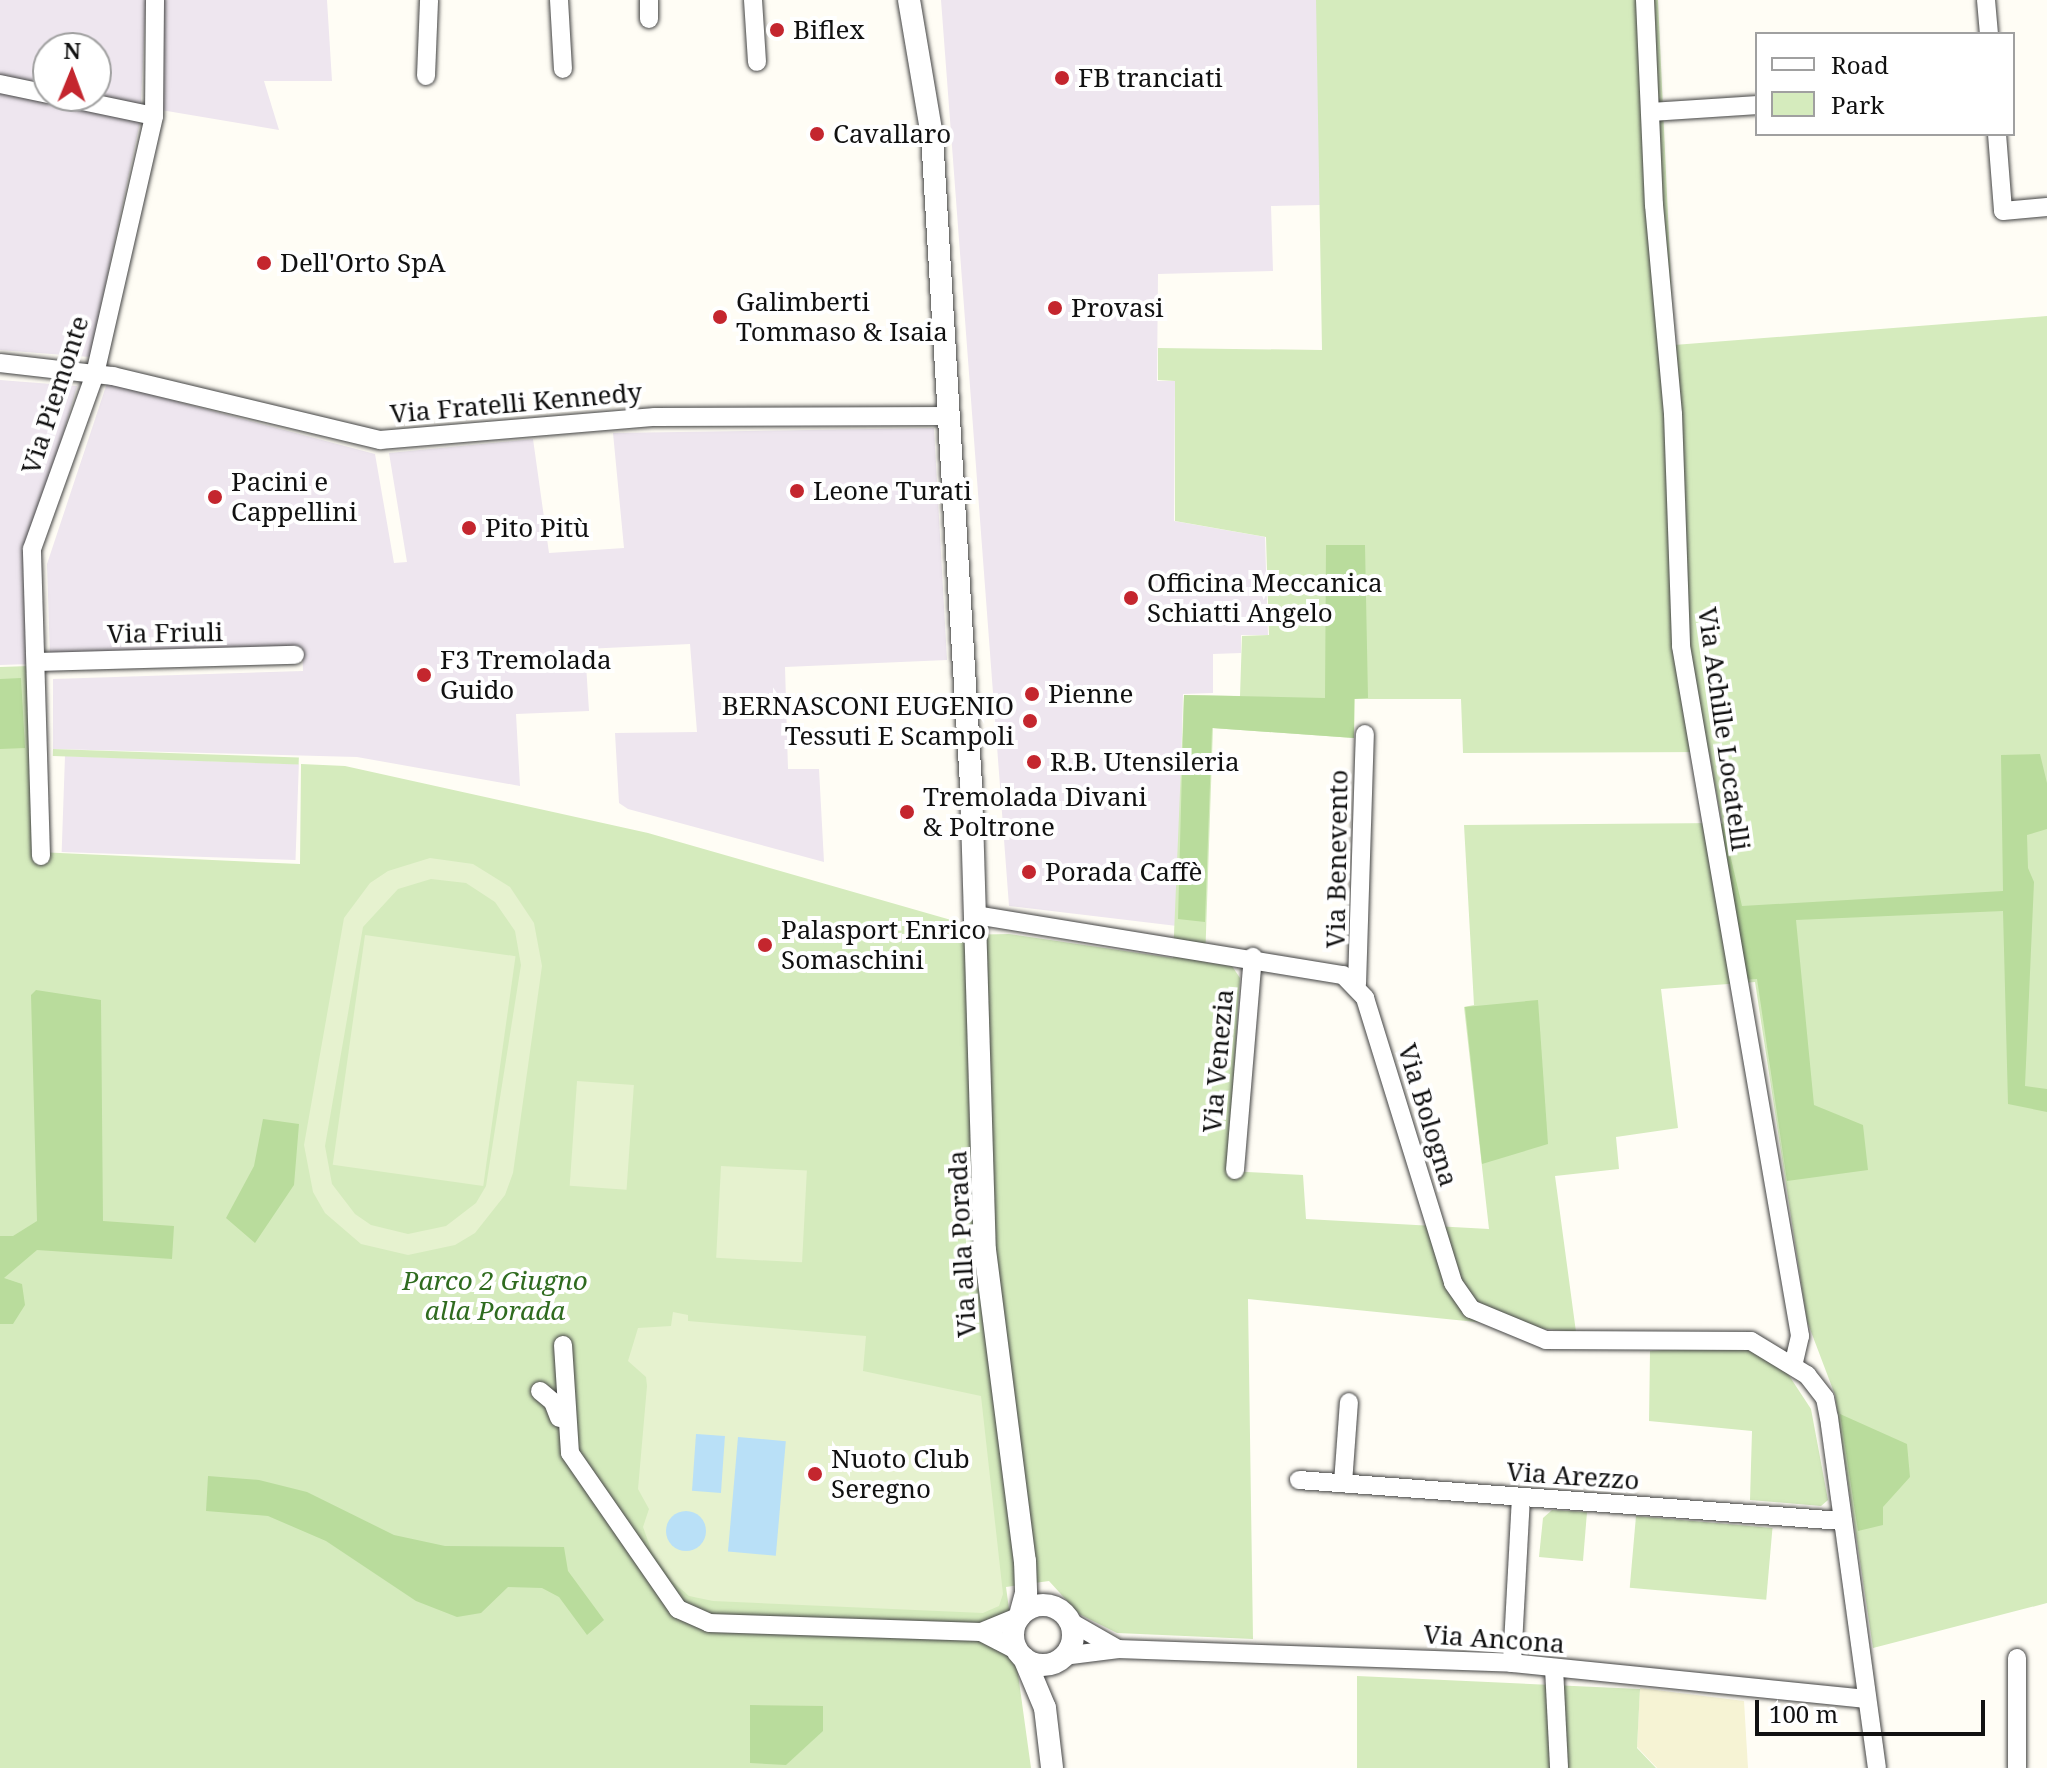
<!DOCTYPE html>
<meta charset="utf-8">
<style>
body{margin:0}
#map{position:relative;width:2047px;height:1768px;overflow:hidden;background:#fffdf5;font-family:"Noto Serif",serif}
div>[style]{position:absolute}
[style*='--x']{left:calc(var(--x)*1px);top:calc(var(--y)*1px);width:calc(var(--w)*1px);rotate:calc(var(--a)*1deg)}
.industrial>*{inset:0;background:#eee6ef;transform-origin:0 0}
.farmland>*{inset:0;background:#f6f3d4}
.green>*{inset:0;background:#d5ebbd;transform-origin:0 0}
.forest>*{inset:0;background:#b9dc9c}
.pitch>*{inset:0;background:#e6f2cf;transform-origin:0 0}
.water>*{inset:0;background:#b9e0f7;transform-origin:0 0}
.round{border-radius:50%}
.roads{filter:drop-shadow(0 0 2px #444) drop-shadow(0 0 2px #444)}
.minor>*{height:18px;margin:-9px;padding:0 9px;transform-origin:9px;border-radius:9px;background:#fff}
.tertiary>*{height:22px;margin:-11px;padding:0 11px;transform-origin:11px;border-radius:11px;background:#fff}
.tertiary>.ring{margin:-11px;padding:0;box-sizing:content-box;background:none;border:22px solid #fff;border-radius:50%}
.dots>*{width:22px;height:22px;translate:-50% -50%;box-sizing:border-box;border:4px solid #fff;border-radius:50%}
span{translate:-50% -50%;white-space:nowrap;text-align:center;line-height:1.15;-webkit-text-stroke:8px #fff;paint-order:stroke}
.poi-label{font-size:26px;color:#111}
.left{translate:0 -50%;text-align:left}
.right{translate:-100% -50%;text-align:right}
.street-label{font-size:26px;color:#111}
.park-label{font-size:26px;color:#2f6b1f;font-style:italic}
.legend{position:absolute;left:1755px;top:32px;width:260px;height:104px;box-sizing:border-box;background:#fff;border:2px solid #a0a0a0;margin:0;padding:10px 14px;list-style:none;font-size:24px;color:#111}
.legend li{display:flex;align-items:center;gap:16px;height:40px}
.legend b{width:40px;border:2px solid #a0a0a0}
.north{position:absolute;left:32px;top:32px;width:80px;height:80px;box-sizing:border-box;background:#fff;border:2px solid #a0a0a0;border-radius:50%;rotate:1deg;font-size:22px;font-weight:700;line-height:32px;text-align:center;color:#111}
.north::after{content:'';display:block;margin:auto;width:28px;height:36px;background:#c4262e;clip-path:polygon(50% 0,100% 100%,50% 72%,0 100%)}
.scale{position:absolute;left:1755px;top:1700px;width:230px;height:36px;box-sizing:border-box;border:4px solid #111;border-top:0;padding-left:10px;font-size:24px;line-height:28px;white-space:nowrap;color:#111;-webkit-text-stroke:6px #fff;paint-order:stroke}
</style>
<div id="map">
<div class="industrial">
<i style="clip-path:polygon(evenodd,0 0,146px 0,140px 122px,90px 357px,0 350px,0 0,48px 48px,96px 48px,96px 96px,48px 96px,48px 48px)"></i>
<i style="clip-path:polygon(162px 0,327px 0,332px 81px,264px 81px,279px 130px,161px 110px)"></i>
<i style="clip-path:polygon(941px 0,1361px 0,1369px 204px,1271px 206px,1273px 271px,1158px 274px,1157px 381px,1175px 381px,1174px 521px,1265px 537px,1268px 635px,1241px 635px,1241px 653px,1213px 654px,1213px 693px,1183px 694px,1177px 926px,1009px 906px)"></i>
<i style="clip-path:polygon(0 380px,77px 386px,28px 556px,30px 664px,0 665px)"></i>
<i style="clip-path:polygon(107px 383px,375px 454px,394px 563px,407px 562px,389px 453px,533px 439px,549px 553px,624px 548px,613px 433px,934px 428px,947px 660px,785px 667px,788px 769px,819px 769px,824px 862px,628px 809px,619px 803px,615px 733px,697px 732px,690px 644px,585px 649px,589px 711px,516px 714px,520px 786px,357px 757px,53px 749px,53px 679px,303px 671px,302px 648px,50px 656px,47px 564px)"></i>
<i style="left:65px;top:756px;width:234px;height:96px;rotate:2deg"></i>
</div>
<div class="farmland">
<i style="clip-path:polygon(1640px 1688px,1744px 1701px,1748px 1768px,1657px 1768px,1637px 1747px)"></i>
</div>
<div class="green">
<i style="clip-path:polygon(evenodd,1316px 0,1658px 0,1674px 345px,2047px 316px,2047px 1603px,1873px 1648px,1835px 1395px,1807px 1321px,1755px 982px,1675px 988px,1661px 989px,1678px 1128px,1616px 1137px,1619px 1169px,1555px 1176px,1576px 1332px,1248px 1299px,1253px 1639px,1117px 1633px,1079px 1614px,1049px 1581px,1006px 1587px,1031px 1768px,0 1768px,0 667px,30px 666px,38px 852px,300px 864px,301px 764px,345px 766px,648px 833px,958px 922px,960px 935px,1009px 934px,1173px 958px,1184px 695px,1240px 696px,1242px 636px,1269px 635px,1266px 537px,1175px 521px,1175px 381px,1158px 380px,1158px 348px,1322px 350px,1316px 0,1355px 699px,1461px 699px,1463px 753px,1709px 752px,1722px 823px,1464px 825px,1474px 1005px,1464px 1007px,1489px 1229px,1306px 1219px,1303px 1175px,1228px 1171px,1240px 978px,1232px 966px,1205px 962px,1213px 728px,1354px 738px,1355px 699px)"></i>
<i style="left:53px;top:749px;width:246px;height:7px;rotate:2deg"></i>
<i style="clip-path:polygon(1714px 1346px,1751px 1349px,1788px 1374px,1811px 1409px,1828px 1500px,1821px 1506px,1750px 1500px,1752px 1431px,1649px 1421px,1650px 1351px)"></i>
<i style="clip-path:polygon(1552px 1510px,1587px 1512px,1583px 1561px,1539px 1557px,1543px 1518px)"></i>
<i style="left:1636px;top:1516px;width:137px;height:72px;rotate:5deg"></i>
<i style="clip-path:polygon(1357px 1676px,1640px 1689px,1637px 1748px,1656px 1768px,1357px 1768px)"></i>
</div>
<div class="forest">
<i style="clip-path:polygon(1326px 545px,1365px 545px,1368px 698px,1354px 699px,1354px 738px,1212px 728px,1205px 922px,1178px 919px,1184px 695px,1325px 698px)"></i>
<i style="clip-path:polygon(21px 678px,25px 748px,0 749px,0 679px)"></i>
<i style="clip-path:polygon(2040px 754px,2047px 783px,2047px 829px,2027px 835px,2028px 868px,2034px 882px,2025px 1086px,2047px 1089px,2047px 1112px,2008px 1104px,2003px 911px,1796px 920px,1814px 1105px,1863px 1125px,1868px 1170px,1787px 1181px,1757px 979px,1740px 980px,1714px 824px,1723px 824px,1742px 906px,2003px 891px,2001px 755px)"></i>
<i style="clip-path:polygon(36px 990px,101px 1000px,103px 1221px,174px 1226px,172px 1259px,37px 1250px,4px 1278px,22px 1284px,25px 1305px,13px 1324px,0 1324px,0 1236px,13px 1236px,37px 1221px,31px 995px)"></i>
<i style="clip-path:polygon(1538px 1000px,1548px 1144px,1482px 1164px,1465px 1007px)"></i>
<i style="clip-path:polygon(263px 1119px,299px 1124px,294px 1185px,255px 1243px,226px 1218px,254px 1166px)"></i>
<i style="clip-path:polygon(1840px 1414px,1907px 1444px,1910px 1477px,1883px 1507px,1883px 1525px,1858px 1531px)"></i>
<i style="clip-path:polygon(208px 1476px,259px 1480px,307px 1492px,394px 1535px,445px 1546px,564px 1547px,568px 1571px,604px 1620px,587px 1635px,559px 1597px,542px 1588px,508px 1587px,481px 1613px,457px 1617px,416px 1601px,326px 1541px,268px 1516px,206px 1511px)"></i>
<i style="clip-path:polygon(750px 1705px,823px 1706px,823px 1731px,786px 1765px,750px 1763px)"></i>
</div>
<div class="pitch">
<i style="clip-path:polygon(evenodd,430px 858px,473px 864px,510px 887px,534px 923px,542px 966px,513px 1173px,505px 1195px,475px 1233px,455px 1245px,408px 1255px,361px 1244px,325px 1213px,313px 1192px,304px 1145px,344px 918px,370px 883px,388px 871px,430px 858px,431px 879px,466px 883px,495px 902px,515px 931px,521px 965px,486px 1186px,476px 1203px,446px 1226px,408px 1234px,371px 1225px,355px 1214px,332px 1184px,325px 1146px,363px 927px,398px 889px,431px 879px)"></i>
<i style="left:365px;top:935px;width:152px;height:232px;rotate:8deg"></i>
<i style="left:577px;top:1081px;width:57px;height:105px;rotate:4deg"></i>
<i style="left:721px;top:1166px;width:86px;height:92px;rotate:3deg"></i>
<i style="clip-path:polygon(673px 1312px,688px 1315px,688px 1321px,866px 1336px,863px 1371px,981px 1396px,1003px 1594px,999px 1606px,983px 1613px,713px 1601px,689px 1596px,672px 1581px,652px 1552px,643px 1527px,649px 1509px,638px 1489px,647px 1386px,646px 1377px,628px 1361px,638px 1328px,671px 1326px)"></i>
</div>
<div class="water">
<i style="left:696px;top:1434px;width:29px;height:57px;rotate:4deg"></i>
<i style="left:738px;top:1437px;width:48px;height:115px;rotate:5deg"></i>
<i class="round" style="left:666px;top:1511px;width:40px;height:40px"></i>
</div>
<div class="roads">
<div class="minor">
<i style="--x:559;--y:0;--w:69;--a:86.7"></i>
<i style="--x:649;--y:0;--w:19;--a:90"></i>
<i style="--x:753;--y:0;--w:62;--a:86.3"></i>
<i style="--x:1645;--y:0;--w:205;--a:87.5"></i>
<i style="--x:1654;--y:205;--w:210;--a:84.8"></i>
<i style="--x:1673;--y:414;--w:232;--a:88"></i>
<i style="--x:1681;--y:646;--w:700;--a:80.21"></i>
<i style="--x:1800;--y:1336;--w:27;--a:103"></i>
<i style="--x:1986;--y:0;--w:34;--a:85"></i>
<i style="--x:426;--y:76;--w:76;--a:-87.7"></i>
<i style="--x:0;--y:84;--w:49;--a:11.8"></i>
<i style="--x:58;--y:96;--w:98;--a:11.8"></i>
<i style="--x:1652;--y:112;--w:105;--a:-3.8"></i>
<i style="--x:1997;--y:134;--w:77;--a:85.5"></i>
<i style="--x:2003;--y:211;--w:44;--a:-5.2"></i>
<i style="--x:0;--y:363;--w:114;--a:6.6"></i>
<i style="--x:113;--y:376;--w:275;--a:13.5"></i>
<i style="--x:380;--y:440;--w:276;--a:-4.8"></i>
<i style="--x:655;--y:417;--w:293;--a:-0.2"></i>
<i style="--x:37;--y:662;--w:258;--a:-1.6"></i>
<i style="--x:41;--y:856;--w:307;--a:-91.7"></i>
<i style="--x:32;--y:549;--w:186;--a:-70.2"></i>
<i style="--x:95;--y:374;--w:265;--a:-77.1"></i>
<i style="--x:154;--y:116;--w:116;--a:-89.5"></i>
<i style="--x:976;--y:915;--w:372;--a:9.3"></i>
<i style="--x:1343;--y:975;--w:32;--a:46"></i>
<i style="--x:1365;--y:998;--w:298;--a:72.8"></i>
<i style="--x:1453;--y:1283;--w:32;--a:55"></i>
<i style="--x:1471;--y:1309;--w:81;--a:22.5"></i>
<i style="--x:1546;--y:1340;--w:205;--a:0.3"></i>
<i style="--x:1751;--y:1341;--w:66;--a:31.3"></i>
<i style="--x:1807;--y:1375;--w:29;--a:52"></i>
<i style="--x:1825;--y:1398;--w:20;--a:79"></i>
<i style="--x:1829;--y:1418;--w:353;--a:82.2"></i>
<i style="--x:1357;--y:984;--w:250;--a:-88.2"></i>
<i style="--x:1235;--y:1170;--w:214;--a:-85.2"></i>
<i style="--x:563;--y:1345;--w:108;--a:86.3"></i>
<i style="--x:570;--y:1453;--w:190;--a:55.3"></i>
<i style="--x:678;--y:1609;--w:34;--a:24"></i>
<i style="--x:709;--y:1623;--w:272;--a:1.9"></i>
<i style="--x:981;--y:1632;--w:42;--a:-22.3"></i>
<i style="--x:540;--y:1391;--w:17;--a:40"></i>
<i style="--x:553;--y:1402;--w:17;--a:69"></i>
<i style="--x:1299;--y:1480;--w:545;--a:4.32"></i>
<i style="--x:1343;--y:1483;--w:81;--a:-85.8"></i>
<i style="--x:1069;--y:1621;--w:54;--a:29.9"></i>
<i style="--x:981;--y:1632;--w:42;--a:27.2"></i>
<i style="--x:1063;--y:1656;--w:56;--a:-7.1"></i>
<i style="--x:1119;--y:1649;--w:393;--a:2"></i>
<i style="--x:1512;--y:1663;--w:355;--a:5.8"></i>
<i style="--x:2017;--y:1658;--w:110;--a:90"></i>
<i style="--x:1512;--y:1663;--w:164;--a:-86.9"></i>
<i style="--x:1554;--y:1668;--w:100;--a:87.1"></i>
</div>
<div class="tertiary">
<i style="--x:909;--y:0;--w:138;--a:80.4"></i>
<i style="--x:932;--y:136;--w:649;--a:86.56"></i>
<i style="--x:971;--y:784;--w:466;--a:88.3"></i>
<i style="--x:985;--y:1250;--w:314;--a:82.7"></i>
<i style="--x:1025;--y:1561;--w:32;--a:88"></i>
<i style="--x:1026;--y:1593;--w:24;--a:105"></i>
<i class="ring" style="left:1013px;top:1605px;width:38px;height:38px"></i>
<i style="--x:1024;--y:1658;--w:54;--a:67.2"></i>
<i style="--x:1045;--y:1708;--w:60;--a:83.3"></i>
</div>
</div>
<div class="dots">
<i style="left:777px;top:30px;background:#c4262e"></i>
<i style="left:1062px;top:78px;background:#c4262e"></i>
<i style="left:817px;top:134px;background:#c4262e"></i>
<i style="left:264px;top:263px;background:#c4262e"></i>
<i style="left:1055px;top:308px;background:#c4262e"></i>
<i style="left:720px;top:317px;background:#c4262e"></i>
<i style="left:797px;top:491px;background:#c4262e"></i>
<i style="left:215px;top:497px;background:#c4262e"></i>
<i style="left:469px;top:528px;background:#c4262e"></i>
<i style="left:1131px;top:598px;background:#c4262e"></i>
<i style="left:424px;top:675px;background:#c4262e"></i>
<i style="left:1032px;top:694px;background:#c4262e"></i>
<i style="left:1030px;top:721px;background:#c4262e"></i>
<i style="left:1034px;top:762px;background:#c4262e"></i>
<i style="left:907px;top:812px;background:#c4262e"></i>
<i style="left:1029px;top:872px;background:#c4262e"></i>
<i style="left:765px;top:945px;background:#c4262e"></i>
<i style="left:815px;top:1474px;background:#c4262e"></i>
</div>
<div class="poi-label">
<span class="left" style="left:793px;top:30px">Biflex</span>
<span class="left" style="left:1078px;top:78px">FB tranciati</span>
<span class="left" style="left:833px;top:134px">Cavallaro</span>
<span class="left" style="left:280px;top:263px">Dell'Orto SpA</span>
<span class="left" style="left:736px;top:317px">Galimberti<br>Tommaso &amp; Isaia</span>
<span class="left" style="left:1071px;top:308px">Provasi</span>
<span class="left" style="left:231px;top:497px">Pacini e<br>Cappellini</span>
<span class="left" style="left:813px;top:491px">Leone Turati</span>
<span class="left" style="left:485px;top:528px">Pito Pitù</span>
<span class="left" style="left:1147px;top:598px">Officina Meccanica<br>Schiatti Angelo</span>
<span class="left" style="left:440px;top:675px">F3 Tremolada<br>Guido</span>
<span class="left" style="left:1048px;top:694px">Pienne</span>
<span class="right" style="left:1014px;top:721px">BERNASCONI EUGENIO<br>Tessuti E Scampoli</span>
<span class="left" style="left:1050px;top:762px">R.B. Utensileria</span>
<span class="left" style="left:923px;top:812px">Tremolada Divani<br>&amp; Poltrone</span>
<span class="left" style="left:1045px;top:872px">Porada Caffè</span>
<span class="left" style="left:781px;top:945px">Palasport Enrico<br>Somaschini</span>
<span class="left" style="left:831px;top:1474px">Nuoto Club<br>Seregno</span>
</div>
<div class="street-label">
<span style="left:55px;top:395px;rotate:-72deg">Via Piemonte</span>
<span style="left:516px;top:403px;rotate:-5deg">Via Fratelli Kennedy</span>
<span style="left:165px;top:633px;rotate:-1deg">Via Friuli</span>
<span style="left:1724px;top:729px;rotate:82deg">Via Achille Locatelli</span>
<span style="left:1337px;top:859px;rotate:-89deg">Via Benevento</span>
<span style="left:1218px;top:1061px;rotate:-85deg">Via Venezia</span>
<span style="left:1428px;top:1115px;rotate:73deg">Via Bologna</span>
<span style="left:962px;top:1244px;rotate:-93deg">Via alla Porada</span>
<span style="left:1573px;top:1476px;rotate:4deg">Via Arezzo</span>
<span style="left:1494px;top:1639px;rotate:4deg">Via Ancona</span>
</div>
<div class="park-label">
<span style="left:495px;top:1296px">Parco 2 Giugno<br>alla Porada</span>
</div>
<ul class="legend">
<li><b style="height:10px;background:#fff"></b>Road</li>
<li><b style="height:22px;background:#d5ebbd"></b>Park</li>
</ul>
<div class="north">N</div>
<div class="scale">100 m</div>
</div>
